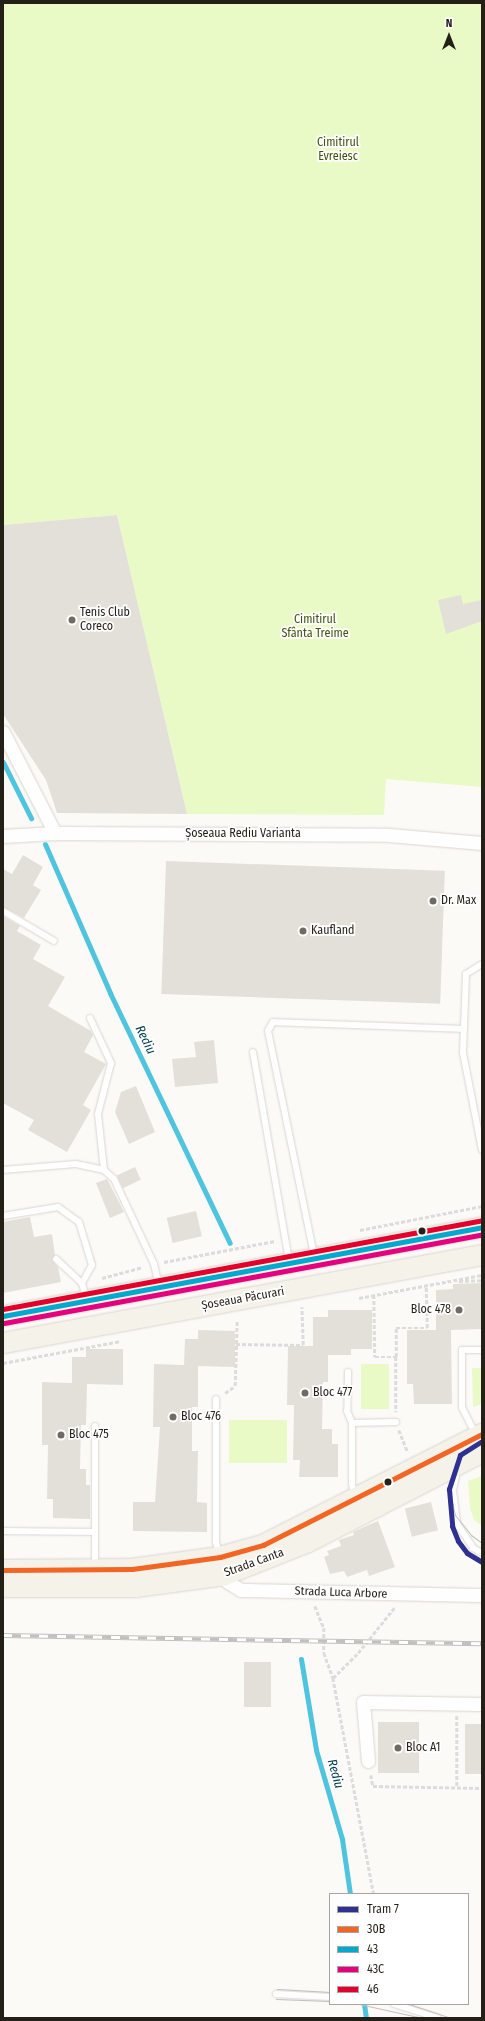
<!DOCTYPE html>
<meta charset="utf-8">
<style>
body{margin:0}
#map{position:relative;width:485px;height:2021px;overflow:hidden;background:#fcfaf7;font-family:"Fira Sans Condensed",sans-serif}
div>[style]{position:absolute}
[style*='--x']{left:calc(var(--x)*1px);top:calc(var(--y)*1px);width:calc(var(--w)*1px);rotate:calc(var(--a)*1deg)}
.green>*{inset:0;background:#e9fac7;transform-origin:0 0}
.stream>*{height:5px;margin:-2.5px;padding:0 2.5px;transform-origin:2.5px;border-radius:2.5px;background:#4ec4de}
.building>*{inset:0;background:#e3e0da;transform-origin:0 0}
.path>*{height:2.5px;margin-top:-1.25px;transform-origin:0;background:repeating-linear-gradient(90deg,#dddcdb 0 4px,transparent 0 6px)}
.roads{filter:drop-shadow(0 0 1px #d9d6d0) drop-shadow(0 0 1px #d9d6d0)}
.service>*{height:6px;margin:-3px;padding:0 3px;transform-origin:3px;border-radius:3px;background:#fffefe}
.minor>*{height:13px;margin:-6.5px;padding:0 6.5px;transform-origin:6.5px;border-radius:6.5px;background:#fffefe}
.primary>*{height:20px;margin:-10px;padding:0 10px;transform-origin:10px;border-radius:10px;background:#f5f2ea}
.tram>*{height:1px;margin:-0.5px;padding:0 0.5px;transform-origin:0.5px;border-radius:0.5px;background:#c0c0bf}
.rail>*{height:4.5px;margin-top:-2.25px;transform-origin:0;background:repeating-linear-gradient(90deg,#fff 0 9px,#c0c0bf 0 18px);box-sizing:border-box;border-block:1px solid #c0c0bf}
.bus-1>*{height:5px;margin:-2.5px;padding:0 2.5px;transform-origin:2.5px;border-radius:2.5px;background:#f26522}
.bus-2>*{height:5px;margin:-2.5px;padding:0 2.5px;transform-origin:2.5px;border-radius:2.5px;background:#00a9ce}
.bus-3>*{height:5px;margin:-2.5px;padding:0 2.5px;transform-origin:2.5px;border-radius:2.5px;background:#e5007d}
.bus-4>*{height:5px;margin:-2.5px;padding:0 2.5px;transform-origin:2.5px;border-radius:2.5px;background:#e4002b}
.tram-1>*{height:5px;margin:-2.5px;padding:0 2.5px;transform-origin:2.5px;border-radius:2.5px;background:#2e3092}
.dots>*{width:11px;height:11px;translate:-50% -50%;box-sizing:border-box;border:2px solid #fff;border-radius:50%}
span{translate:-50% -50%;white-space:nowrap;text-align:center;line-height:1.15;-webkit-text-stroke:3.5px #fff;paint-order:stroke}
.park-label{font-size:12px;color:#41540f}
.poi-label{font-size:12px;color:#241f17}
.left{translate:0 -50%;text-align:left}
.right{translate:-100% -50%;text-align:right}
.street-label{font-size:12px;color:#241f17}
.water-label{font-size:13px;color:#003e4e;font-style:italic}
.frame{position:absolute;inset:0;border:4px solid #241f17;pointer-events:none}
.legend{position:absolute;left:329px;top:1893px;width:140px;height:112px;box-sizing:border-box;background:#fff;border:1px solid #a7a5a2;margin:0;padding:5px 7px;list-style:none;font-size:12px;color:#241f17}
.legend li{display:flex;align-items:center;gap:8px;height:20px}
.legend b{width:20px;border:1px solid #a7a5a2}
.north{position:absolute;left:429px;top:16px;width:40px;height:40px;-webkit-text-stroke:3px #fff;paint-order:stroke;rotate:0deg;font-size:11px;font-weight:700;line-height:16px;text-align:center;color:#241f17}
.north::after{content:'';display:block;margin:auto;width:14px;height:18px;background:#241f17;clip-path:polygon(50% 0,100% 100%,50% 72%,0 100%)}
</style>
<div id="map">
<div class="green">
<i style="clip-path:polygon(3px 3px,482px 3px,482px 787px,386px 779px,384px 815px,187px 814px,117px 515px,3px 525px)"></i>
<i style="left:361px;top:1364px;width:28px;height:45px"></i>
<i style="clip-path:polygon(472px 1368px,482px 1368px,482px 1404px,473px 1407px)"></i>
<i style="left:229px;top:1420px;width:58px;height:43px"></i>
<i style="clip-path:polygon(482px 1476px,482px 1526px,474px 1520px,470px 1508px,468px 1481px)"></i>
</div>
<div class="stream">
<i style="--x:3;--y:762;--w:63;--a:63.4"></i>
<i style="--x:45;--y:844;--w:163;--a:66.4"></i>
<i style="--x:110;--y:993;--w:277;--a:64.4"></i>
<i style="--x:301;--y:1659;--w:92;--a:80.6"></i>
<i style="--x:316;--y:1750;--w:93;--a:73.7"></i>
<i style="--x:342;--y:1839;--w:56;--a:81.7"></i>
<i style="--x:364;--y:2004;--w:14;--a:82"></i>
</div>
<div class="building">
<i style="clip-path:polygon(117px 515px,187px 814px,57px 813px,46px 780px,3px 714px,3px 525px)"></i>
<i style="clip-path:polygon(461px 595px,463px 604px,482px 600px,482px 621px,446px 634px,438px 600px)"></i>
<i style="clip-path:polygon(23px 855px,43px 867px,33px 885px,41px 890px,24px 918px,3px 907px,3px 869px,12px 874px)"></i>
<i style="left:166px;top:861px;width:279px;height:133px;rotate:2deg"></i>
<i style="clip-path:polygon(3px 916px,20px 926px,17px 931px,41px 945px,33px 959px,65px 977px,48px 1006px,91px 1031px,93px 1035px,84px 1052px,106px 1064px,83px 1105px,91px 1110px,67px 1152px,28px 1130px,34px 1120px,3px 1103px)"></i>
<i style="clip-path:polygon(214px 1040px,218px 1083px,175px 1087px,172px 1059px,196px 1057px,194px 1042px)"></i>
<i style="clip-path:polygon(136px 1086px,155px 1132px,129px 1144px,115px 1112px,121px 1092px)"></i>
<i style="left:135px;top:1167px;width:14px;height:20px;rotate:65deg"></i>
<i style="clip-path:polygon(107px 1179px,124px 1212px,110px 1218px,96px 1183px)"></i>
<i style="left:196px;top:1211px;width:26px;height:30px;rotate:77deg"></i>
<i style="clip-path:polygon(30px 1217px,34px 1237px,52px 1234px,55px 1255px,52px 1260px,58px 1267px,61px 1282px,3px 1293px,3px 1222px)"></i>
<i style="clip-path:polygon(482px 1283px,482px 1329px,451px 1330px,452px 1404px,414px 1404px,413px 1384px,407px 1384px,407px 1330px,436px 1330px,436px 1290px,453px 1289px,453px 1284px)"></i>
<i style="clip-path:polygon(328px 1310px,372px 1310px,372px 1349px,351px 1349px,351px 1355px,328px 1355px,328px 1382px,323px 1382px,322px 1429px,332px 1429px,332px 1444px,338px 1444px,338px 1477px,299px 1477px,300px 1460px,293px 1460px,294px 1405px,287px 1405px,288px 1346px,313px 1346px,313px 1317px,328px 1317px)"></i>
<i style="clip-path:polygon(198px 1330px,235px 1331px,235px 1367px,198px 1366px,198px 1407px,192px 1407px,192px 1451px,198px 1451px,197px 1502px,207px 1503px,207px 1532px,133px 1531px,133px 1502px,155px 1502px,160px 1427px,153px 1427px,154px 1364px,184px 1365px,185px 1339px,198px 1339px)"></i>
<i style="clip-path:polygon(86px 1349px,123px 1349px,123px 1385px,87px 1384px,86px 1425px,81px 1425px,80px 1469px,86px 1469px,86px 1485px,90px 1485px,90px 1519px,53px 1518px,53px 1499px,47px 1499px,48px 1445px,42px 1445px,42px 1382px,72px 1383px,72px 1357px,86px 1357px)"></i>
<i style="left:431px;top:1502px;width:29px;height:27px;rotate:76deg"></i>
<i style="clip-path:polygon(378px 1521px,395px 1567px,369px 1576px,367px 1570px,347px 1577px,344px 1571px,330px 1574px,324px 1557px,329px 1555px,327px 1551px,341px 1546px,339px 1540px,354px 1535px,353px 1532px)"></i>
<i style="left:244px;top:1662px;width:27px;height:45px"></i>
<i style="left:378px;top:1722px;width:41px;height:51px"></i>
<i style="left:465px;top:1724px;width:17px;height:50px"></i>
</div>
<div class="path">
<i style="--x:360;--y:1230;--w:124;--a:-11.1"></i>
<i style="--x:164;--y:1262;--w:113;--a:-10.7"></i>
<i style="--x:102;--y:1278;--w:42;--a:-15"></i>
<i style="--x:459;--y:1281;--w:23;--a:-2"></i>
<i style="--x:374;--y:1295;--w:62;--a:89.1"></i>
<i style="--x:375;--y:1357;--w:21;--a:0"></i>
<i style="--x:396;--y:1357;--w:55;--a:90"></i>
<i style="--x:359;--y:1298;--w:125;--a:-10.6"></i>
<i style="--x:236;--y:1344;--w:67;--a:0.9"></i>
<i style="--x:303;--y:1345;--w:38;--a:-92"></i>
<i style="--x:396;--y:1357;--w:29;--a:-90"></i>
<i style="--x:396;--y:1328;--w:31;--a:0"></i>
<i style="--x:427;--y:1328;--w:42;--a:-91.4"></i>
<i style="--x:3;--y:1363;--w:120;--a:-10.6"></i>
<i style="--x:225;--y:1393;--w:12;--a:-35"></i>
<i style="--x:235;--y:1386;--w:66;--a:-88.3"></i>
<i style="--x:399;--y:1430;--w:24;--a:68"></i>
<i style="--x:315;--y:1606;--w:24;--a:68"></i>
<i style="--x:324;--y:1628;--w:25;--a:90"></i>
<i style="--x:324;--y:1653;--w:27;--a:70"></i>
<i style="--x:333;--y:1678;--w:220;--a:79.3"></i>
<i style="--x:333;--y:1678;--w:35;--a:-45"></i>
<i style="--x:358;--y:1653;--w:58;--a:-51.3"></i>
<i style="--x:457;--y:1716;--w:71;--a:90"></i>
<i style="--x:371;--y:1775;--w:11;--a:80"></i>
<i style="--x:373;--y:1786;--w:109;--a:1.1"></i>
</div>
<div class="roads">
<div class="service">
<i style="--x:3;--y:911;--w:59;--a:30.5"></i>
<i style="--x:482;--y:964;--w:19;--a:148"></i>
<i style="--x:466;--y:974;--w:79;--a:92.2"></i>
<i style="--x:463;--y:1053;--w:99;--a:78.9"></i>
<i style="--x:90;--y:1018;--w:50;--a:65"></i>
<i style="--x:111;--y:1063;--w:53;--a:104.3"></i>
<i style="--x:98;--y:1114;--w:56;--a:83.9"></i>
<i style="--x:253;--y:1052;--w:212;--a:80.2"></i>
<i style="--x:3;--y:1170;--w:73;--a:-4.7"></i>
<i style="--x:76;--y:1164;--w:29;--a:12"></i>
<i style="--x:104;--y:1170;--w:13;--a:42"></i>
<i style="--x:114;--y:1179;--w:94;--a:64.8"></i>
<i style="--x:154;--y:1264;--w:22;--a:77"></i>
<i style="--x:3;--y:1216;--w:56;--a:-9.3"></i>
<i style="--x:58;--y:1207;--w:26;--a:36"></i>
<i style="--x:79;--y:1222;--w:45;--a:73.2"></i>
<i style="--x:92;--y:1265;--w:21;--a:119"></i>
<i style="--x:314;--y:1255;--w:229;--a:-101.6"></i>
<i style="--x:268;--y:1031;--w:10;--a:-61"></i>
<i style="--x:273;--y:1022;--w:190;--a:2.1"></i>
<i style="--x:56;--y:1259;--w:35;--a:43"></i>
<i style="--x:82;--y:1283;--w:16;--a:75"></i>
<i style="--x:348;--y:1372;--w:39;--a:91"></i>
<i style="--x:347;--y:1411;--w:13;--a:67"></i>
<i style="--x:352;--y:1423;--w:61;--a:90"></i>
<i style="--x:352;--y:1484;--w:12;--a:76"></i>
<i style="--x:216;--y:1399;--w:143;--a:90"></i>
<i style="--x:216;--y:1542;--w:12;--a:76"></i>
<i style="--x:352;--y:1423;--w:44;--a:-1.3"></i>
<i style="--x:476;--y:1435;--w:31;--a:-117"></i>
<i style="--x:462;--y:1407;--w:57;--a:-90"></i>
<i style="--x:462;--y:1350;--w:20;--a:0"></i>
<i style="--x:457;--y:1471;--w:19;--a:102"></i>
<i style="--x:453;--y:1490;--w:34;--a:83"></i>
<i style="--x:457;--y:1524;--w:29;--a:56"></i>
<i style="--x:473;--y:1548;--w:10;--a:29"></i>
<i style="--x:3;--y:1531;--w:92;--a:0.6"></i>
<i style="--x:95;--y:1566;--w:140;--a:-90"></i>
<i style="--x:276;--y:1994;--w:54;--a:3.2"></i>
<i style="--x:394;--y:2004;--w:46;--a:17.7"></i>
</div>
<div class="minor">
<i style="--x:3;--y:732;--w:114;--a:62.8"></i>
<i style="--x:3;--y:836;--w:52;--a:-3.3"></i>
<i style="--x:55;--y:833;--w:334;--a:0.3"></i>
<i style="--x:389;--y:835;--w:93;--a:4.9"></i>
<i style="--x:224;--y:1568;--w:15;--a:74"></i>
<i style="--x:228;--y:1582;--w:15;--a:32"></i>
<i style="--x:241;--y:1590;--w:241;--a:1.2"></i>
<i style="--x:368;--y:1761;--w:59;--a:-94.8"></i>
<i style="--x:363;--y:1702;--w:119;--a:1"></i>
</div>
<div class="primary">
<i style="--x:3;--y:1316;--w:487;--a:-10.5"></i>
<i style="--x:3;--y:1343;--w:487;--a:-10.4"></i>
<i style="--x:3;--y:1570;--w:129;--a:-0.4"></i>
<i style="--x:132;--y:1569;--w:89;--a:-7.8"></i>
<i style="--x:220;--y:1557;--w:45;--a:-15.6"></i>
<i style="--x:263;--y:1545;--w:246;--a:-26.9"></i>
<i style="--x:3;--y:1587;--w:132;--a:0"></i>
<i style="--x:135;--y:1587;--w:91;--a:-7.6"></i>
<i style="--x:225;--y:1575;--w:89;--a:-21.7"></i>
<i style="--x:308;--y:1542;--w:196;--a:-27.3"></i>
</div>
</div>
<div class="tram">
<i style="--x:449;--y:1489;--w:27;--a:77"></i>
<i style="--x:455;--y:1515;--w:26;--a:51"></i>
<i style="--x:471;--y:1535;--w:14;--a:36"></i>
<i style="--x:277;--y:1989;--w:53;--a:3.2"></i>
<i style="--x:276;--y:1999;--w:54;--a:2.1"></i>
<i style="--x:359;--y:2004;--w:65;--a:12.5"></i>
<i style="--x:409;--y:2004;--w:44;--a:18.4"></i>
</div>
<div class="rail">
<i style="--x:3;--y:1635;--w:479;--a:1"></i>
</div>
<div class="bus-1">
<i style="--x:3;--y:1570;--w:129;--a:-0.4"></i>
<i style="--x:132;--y:1569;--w:89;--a:-7.8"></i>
<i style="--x:220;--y:1557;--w:45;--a:-15.6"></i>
<i style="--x:263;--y:1545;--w:246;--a:-26.9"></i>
</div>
<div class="bus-2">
<i style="--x:3;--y:1316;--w:487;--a:-10.5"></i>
</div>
<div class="bus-3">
<i style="--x:4;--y:1323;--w:486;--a:-10.5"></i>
</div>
<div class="bus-4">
<i style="--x:3;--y:1309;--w:486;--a:-10.5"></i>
</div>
<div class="tram-1">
<i style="--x:482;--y:1441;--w:26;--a:148"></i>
<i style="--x:460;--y:1455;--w:36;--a:108"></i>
<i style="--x:449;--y:1489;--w:37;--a:85"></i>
<i style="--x:452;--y:1526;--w:16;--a:68"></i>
<i style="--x:458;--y:1541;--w:15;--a:53"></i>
<i style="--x:467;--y:1553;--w:17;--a:31"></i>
</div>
<div class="dots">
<i style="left:72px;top:620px;background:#706c65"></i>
<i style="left:433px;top:901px;background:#706c65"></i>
<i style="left:303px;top:931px;background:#706c65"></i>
<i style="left:422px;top:1231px;background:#241f17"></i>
<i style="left:459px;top:1310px;background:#706c65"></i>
<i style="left:305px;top:1393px;background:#706c65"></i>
<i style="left:173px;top:1417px;background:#706c65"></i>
<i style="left:61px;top:1435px;background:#706c65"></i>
<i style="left:388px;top:1482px;background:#241f17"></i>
<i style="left:398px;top:1748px;background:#706c65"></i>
</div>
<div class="park-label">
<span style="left:338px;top:150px">Cimitirul<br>Evreiesc</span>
<span style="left:315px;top:627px">Cimitirul<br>Sfânta Treime</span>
</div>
<div class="poi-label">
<span class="left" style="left:80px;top:620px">Tenis Club<br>Coreco</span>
<span class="left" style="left:441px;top:901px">Dr. Max</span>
<span class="left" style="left:311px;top:931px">Kaufland</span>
<span class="right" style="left:451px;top:1310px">Bloc 478</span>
<span class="left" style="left:313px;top:1393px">Bloc 477</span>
<span class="left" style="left:181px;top:1417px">Bloc 476</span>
<span class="left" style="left:69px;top:1435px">Bloc 475</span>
<span class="left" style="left:406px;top:1748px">Bloc A1</span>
</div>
<div class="street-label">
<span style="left:243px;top:834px">Șoseaua Rediu Varianta</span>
<span style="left:243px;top:1299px;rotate:-10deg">Șoseaua Păcurari</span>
<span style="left:254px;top:1563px;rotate:-20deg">Strada Canta</span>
<span style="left:341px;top:1593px;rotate:2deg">Strada Luca Arbore</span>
</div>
<div class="water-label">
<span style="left:145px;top:1040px;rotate:64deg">Rediu</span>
<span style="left:335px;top:1774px;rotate:74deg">Rediu</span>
</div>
<div class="frame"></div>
<ul class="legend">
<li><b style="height:5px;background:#2e3092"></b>Tram 7</li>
<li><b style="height:5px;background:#f26522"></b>30B</li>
<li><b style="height:5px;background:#00a9ce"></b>43</li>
<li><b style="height:5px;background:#e5007d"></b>43C</li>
<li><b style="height:5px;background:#e4002b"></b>46</li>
</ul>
<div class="north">N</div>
</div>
